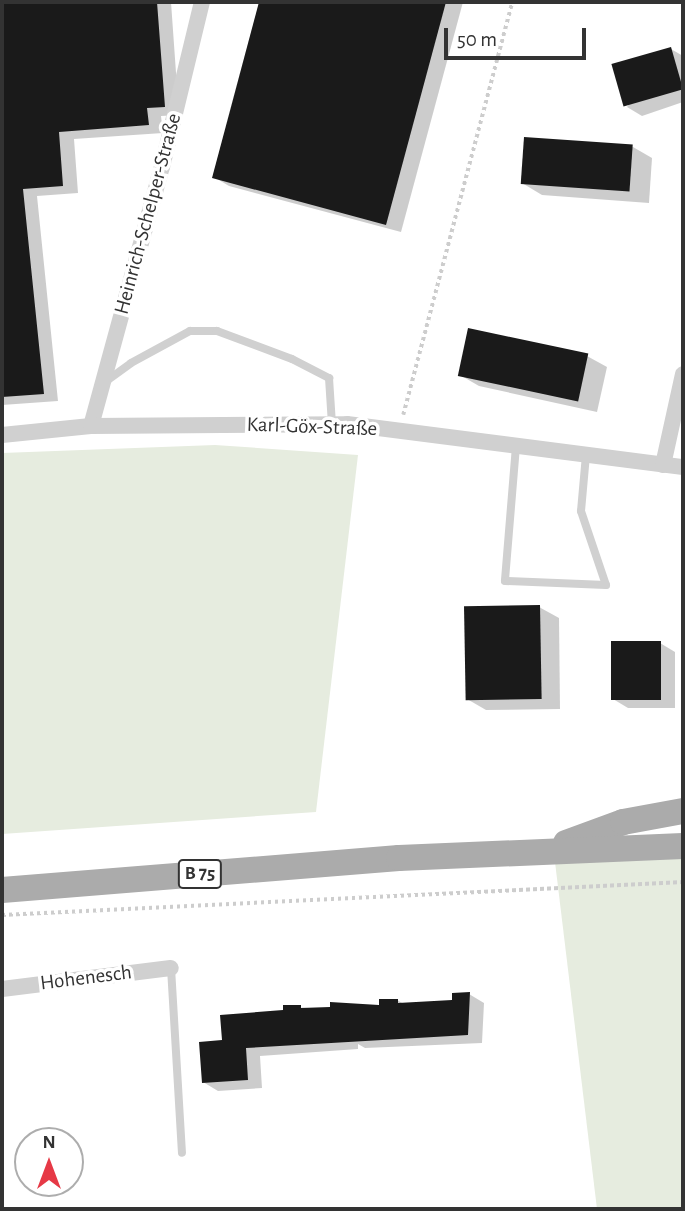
<!DOCTYPE html>
<meta charset="utf-8">
<style>
body{margin:0}
#map{position:relative;width:685px;height:1211px;overflow:hidden;background:#fff;font-family:"Alegreya Sans",sans-serif}
div>[style]{position:absolute}
[style*='--x']{left:calc(var(--x)*1px);top:calc(var(--y)*1px);width:calc(var(--w)*1px);rotate:calc(var(--a)*1deg)}
.green>*{inset:0;background:#e6ecdf}
.shadow>*{inset:0;background:#0003}
.building>*{inset:0;background:#1a1a1a;transform-origin:0 0}
.path>*{height:3.5px;margin-top:-1.75px;transform-origin:0;background:repeating-linear-gradient(90deg,#cdcdcd 0 3.5px,transparent 0 7px)}
.lane>*{height:8px;margin:-4px;padding:0 4px;transform-origin:4px;border-radius:4px;background:#d0d0d0}
.street>*{height:16px;margin:-8px;padding:0 8px;transform-origin:8px;border-radius:8px;background:#d0d0d0}
.primary>*{height:26px;margin:-13px;padding:0 13px;transform-origin:13px;border-radius:13px;background:#ababab}
span{translate:-50% -50%;white-space:nowrap;text-align:center;line-height:1.15;-webkit-text-stroke:7px #fff;paint-order:stroke}
.shield-label span{padding:2px 5px;background:#fff;border:2px solid;border-radius:5px;-webkit-text-stroke-width:0}
.shield-label{font-size:19px;color:#333;font-weight:700}
.street-label{font-size:21px;color:#333}
.frame{position:absolute;inset:0;border:4px solid #333;pointer-events:none}
.north{position:absolute;left:14px;top:1127px;width:70px;height:70px;box-sizing:border-box;background:#fff;border:2px solid #adadad;border-radius:50%;rotate:0deg;font-size:19px;font-weight:700;line-height:28px;text-align:center;color:#333}
.north::after{content:'';display:block;margin:auto;width:24px;height:32px;background:#e63946;clip-path:polygon(50% 0,100% 100%,50% 72%,0 100%)}
.scale{position:absolute;left:444px;top:28px;width:142px;height:32px;box-sizing:border-box;border:4px solid #333;border-top:0;padding-left:9px;font-size:21px;line-height:24px;white-space:nowrap;color:#333;-webkit-text-stroke:5px #fff;paint-order:stroke}
</style>
<div id="map">
<div class="green">
<i style="clip-path:polygon(215px 445px,358px 455px,316px 812px,2px 834px,2px 453px)"></i>
<i style="clip-path:polygon(683px 858px,683px 1209px,597px 1209px,555px 862px)"></i>
</div>
<div class="shadow">
<i style="clip-path:polygon(2px 2px,171px 2px,179px 115px,161px 116px,163px 133px,74px 139px,78px 193px,37px 196px,58px 401px,2px 405px)"></i>
<i style="clip-path:polygon(261px 2px,463px 2px,401px 232px,229px 186px,214px 177px)"></i>
<i style="clip-path:polygon(671px 49px,683px 56px,683px 102px,642px 116px,627px 107px)"></i>
<i style="clip-path:polygon(633px 147px,652px 158px,649px 203px,542px 195px,522px 183px)"></i>
<i style="clip-path:polygon(587px 356px,607px 367px,597px 412px,479px 386px,460px 375px)"></i>
<i style="clip-path:polygon(539px 607px,559px 618px,560px 709px,486px 710px,467px 699px)"></i>
<i style="clip-path:polygon(660px 643px,675px 652px,675px 708px,628px 708px,613px 699px)"></i>
<i style="clip-path:polygon(469px 994px,484px 1003px,482px 1043px,365px 1048px,358px 1044px,358px 1049px,260px 1056px,262px 1088px,218px 1091px,203px 1082px,224px 1042px,284px 1012px,284px 1007px,332px 1009px,381px 1006px,397px 1000px,404px 1004px,454px 1002px)"></i>
</div>
<div class="building">
<i style="clip-path:polygon(2px 2px,157px 2px,165px 107px,147px 108px,149px 125px,59px 132px,63px 186px,23px 189px,44px 394px,2px 397px)"></i>
<i style="clip-path:polygon(259px 2px,446px 2px,386px 225px,212px 178px)"></i>
<i style="left:671px;top:47px;width:44px;height:62px;rotate:74deg"></i>
<i style="left:524px;top:137px;width:109px;height:47px;rotate:4deg"></i>
<i style="left:468px;top:328px;width:123px;height:49px;rotate:12deg"></i>
<i style="left:540px;top:605px;width:94px;height:76px;rotate:89deg"></i>
<i style="left:611px;top:641px;width:50px;height:59px"></i>
<i style="clip-path:polygon(470px 992px,468px 1035px,246px 1048px,248px 1080px,202px 1083px,199px 1042px,222px 1040px,220px 1015px,283px 1010px,283px 1005px,301px 1005px,301px 1008px,330px 1007px,330px 1002px,379px 1005px,379px 999px,398px 999px,398px 1003px,452px 1000px,452px 993px)"></i>
</div>
<div class="path">
<i style="--x:403;--y:415;--w:427;--a:-75.2"></i>
<i style="--x:2;--y:915;--w:682;--a:-2.77"></i>
</div>
<div class="lane">
<i style="--x:105;--y:382;--w:32;--a:-36"></i>
<i style="--x:131;--y:363;--w:67;--a:-28.5"></i>
<i style="--x:190;--y:331;--w:27;--a:0"></i>
<i style="--x:217;--y:331;--w:80;--a:20.5"></i>
<i style="--x:292;--y:359;--w:42;--a:27.2"></i>
<i style="--x:329;--y:378;--w:46;--a:86.3"></i>
<i style="--x:516;--y:446;--w:135;--a:94.7"></i>
<i style="--x:505;--y:581;--w:101;--a:2.3"></i>
<i style="--x:606;--y:585;--w:78;--a:-108.7"></i>
<i style="--x:581;--y:511;--w:56;--a:-84.9"></i>
<i style="--x:171;--y:968;--w:185;--a:86.6"></i>
</div>
<div class="street">
<i style="--x:91;--y:426;--w:269;--a:-74.7"></i>
<i style="--x:162;--y:167;--w:170;--a:-76.4"></i>
<i style="--x:2;--y:435;--w:89;--a:-5.8"></i>
<i style="--x:91;--y:426;--w:256;--a:-0.4"></i>
<i style="--x:347;--y:424;--w:339;--a:7.3"></i>
<i style="--x:663;--y:465;--w:93;--a:-77.6"></i>
<i style="--x:2;--y:989;--w:170;--a:-7.1"></i>
</div>
<div class="primary">
<i style="--x:566;--y:843;--w:61;--a:-20.2"></i>
<i style="--x:623;--y:822;--w:61;--a:-10.4"></i>
<i style="--x:2;--y:890;--w:398;--a:-4.6"></i>
<i style="--x:399;--y:858;--w:284;--a:-2.4"></i>
</div>
<div class="shield-label">
<span style="left:200px;top:874px">B 75</span>
</div>
<div class="street-label">
<span style="left:148px;top:214px;rotate:-75deg">Heinrich-Schelper-Straße</span>
<span style="left:312px;top:427px;rotate:2deg">Karl-Göx-Straße</span>
<span style="left:86px;top:978px;rotate:-7deg">Hohenesch</span>
</div>
<div class="frame"></div>
<div class="north">N</div>
<div class="scale">50 m</div>
</div>
